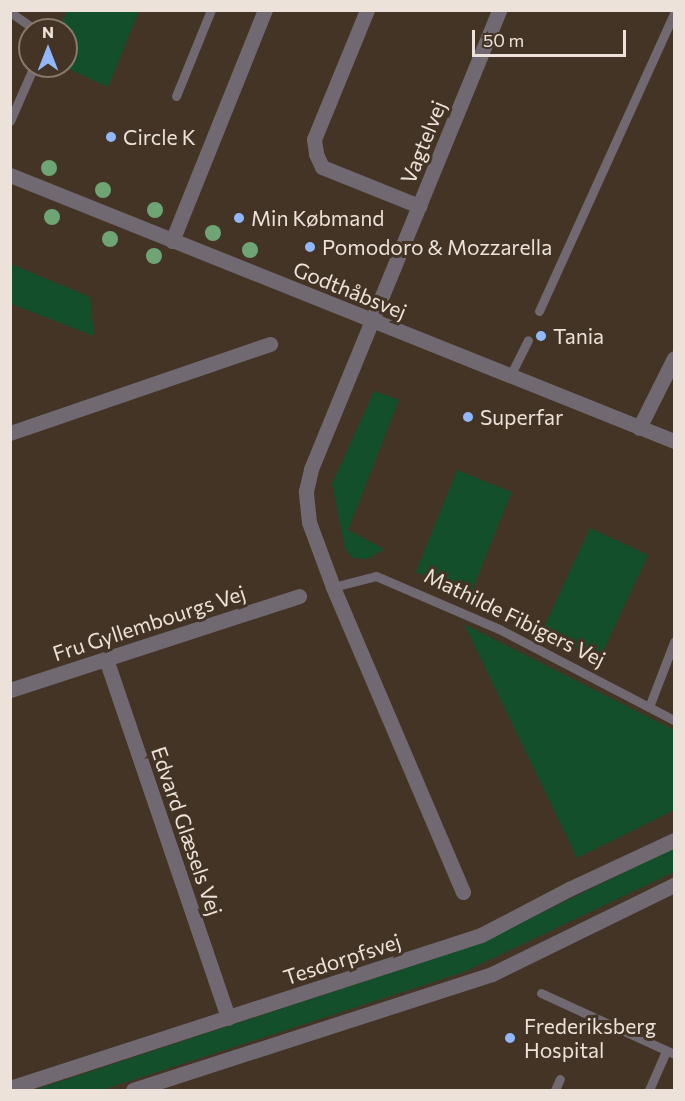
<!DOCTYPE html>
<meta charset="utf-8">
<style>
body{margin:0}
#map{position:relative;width:685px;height:1101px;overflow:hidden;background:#433425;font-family:Commissioner,sans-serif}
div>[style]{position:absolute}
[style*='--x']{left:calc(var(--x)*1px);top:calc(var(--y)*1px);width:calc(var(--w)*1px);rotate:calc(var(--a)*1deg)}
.green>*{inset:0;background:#134f2b;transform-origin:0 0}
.service>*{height:9px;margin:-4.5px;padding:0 4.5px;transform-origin:4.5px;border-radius:4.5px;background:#716971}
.minor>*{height:15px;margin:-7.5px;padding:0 7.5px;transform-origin:7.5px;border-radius:7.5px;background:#716971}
.tertiary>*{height:15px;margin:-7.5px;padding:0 7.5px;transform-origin:7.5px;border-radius:7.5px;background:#716971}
.trees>*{width:16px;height:16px;margin:-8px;border-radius:50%;background:#6fa474}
.dots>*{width:16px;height:16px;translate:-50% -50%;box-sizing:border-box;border:3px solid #433425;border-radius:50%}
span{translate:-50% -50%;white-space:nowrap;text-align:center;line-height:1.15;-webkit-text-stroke:6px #433425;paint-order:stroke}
.poi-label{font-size:21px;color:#ede2d9}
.left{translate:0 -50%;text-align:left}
.street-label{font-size:21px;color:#ede2d9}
.frame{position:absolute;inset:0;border:12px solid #ede2d9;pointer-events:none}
.north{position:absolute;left:18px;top:18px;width:60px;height:60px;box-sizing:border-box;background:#433425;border:2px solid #877a6d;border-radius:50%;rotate:0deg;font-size:16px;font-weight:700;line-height:24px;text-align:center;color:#ede2d9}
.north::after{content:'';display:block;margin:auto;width:21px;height:27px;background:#92b7fd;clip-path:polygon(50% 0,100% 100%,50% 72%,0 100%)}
.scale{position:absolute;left:472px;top:30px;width:154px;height:27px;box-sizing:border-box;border:3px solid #ede2d9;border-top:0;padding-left:8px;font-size:18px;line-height:21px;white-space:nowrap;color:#ede2d9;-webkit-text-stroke:4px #433425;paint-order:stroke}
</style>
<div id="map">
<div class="green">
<i style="clip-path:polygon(67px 10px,139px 11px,108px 87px,62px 66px,66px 66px,66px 30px,59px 30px)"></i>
<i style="clip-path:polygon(11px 264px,90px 297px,94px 336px,11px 304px)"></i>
<i style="clip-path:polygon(374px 391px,399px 400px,348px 530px,384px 549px,367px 559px,353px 558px,345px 549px,332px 484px)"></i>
<i style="left:457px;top:470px;width:59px;height:110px;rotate:22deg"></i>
<i style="left:590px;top:528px;width:64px;height:114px;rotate:25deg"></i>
<i style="clip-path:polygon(464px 624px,674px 730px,674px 810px,577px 858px)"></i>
<i style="clip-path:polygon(674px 848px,674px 872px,464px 972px,102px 1090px,34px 1090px,478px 944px)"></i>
</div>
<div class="service">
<i style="--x:10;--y:12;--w:32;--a:35"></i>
<i style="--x:176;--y:96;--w:93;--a:-67.9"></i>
<i style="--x:10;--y:121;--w:60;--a:-66.4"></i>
<i style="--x:539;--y:311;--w:326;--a:-65.6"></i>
<i style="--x:510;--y:376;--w:40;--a:-63.4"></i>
<i style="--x:333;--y:587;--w:44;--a:-14.3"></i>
<i style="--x:376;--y:576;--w:134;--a:23.3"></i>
<i style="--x:499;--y:629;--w:197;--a:27.5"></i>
<i style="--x:649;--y:707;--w:70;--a:-69"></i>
<i style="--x:541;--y:993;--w:146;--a:24.6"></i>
<i style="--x:555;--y:1090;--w:12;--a:-66"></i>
<i style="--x:649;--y:1090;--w:43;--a:-66.4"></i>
</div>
<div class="minor">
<i style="--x:367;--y:10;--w:139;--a:112.3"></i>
<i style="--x:314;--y:139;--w:15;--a:82"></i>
<i style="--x:316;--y:154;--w:14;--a:65"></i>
<i style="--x:322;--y:167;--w:105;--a:21.9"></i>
<i style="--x:172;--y:241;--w:249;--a:-68.1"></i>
<i style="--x:639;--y:428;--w:78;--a:-63.4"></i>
<i style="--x:10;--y:433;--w:275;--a:-18.9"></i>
<i style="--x:106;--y:659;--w:379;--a:71.2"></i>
<i style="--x:10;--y:690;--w:304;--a:-18"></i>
<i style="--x:463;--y:892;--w:332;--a:-113.1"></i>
<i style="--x:333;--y:587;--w:69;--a:-110.3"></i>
<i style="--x:309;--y:522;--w:31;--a:-96"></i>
<i style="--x:306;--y:491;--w:23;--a:-77"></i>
<i style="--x:311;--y:469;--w:496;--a:-67.7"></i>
</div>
<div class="tertiary">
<i style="--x:10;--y:175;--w:715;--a:21.83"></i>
<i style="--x:10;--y:1088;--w:495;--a:-18"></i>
<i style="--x:481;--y:935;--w:99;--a:-27.6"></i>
<i style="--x:569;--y:889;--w:116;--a:-25"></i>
<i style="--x:133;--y:1090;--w:377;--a:-17.9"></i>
<i style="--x:492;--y:974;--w:203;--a:-26.1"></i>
</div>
<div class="trees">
<i style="left:49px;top:168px"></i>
<i style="left:103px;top:190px"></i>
<i style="left:155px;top:210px"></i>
<i style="left:52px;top:217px"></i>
<i style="left:213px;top:233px"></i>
<i style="left:110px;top:239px"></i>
<i style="left:250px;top:250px"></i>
<i style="left:154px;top:256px"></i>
</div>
<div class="dots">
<i style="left:111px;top:137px;background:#92b7fd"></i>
<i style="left:239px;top:218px;background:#92b7fd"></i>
<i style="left:310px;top:247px;background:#92b7fd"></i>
<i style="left:541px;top:336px;background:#92b7fd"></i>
<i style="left:468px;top:417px;background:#92b7fd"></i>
<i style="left:510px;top:1038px;background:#92b7fd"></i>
</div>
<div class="poi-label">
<span class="left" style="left:123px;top:137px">Circle K</span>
<span class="left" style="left:251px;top:218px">Min Købmand</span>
<span class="left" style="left:322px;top:247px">Pomodoro &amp; Mozzarella</span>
<span class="left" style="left:553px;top:336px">Tania</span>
<span class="left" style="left:480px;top:417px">Superfar</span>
<span class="left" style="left:524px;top:1038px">Frederiksberg<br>Hospital</span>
</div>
<div class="street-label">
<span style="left:423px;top:142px;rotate:-68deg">Vagtelvej</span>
<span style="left:350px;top:290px;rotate:22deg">Godthåbsvej</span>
<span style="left:515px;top:617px;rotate:26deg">Mathilde Fibigers Vej</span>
<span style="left:149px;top:623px;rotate:-18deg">Fru Gyllembourgs Vej</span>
<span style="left:187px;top:831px;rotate:71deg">Edvard Glæsels Vej</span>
<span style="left:342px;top:959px;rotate:-18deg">Tesdorpfsvej</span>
</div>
<div class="frame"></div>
<div class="north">N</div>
<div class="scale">50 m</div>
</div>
